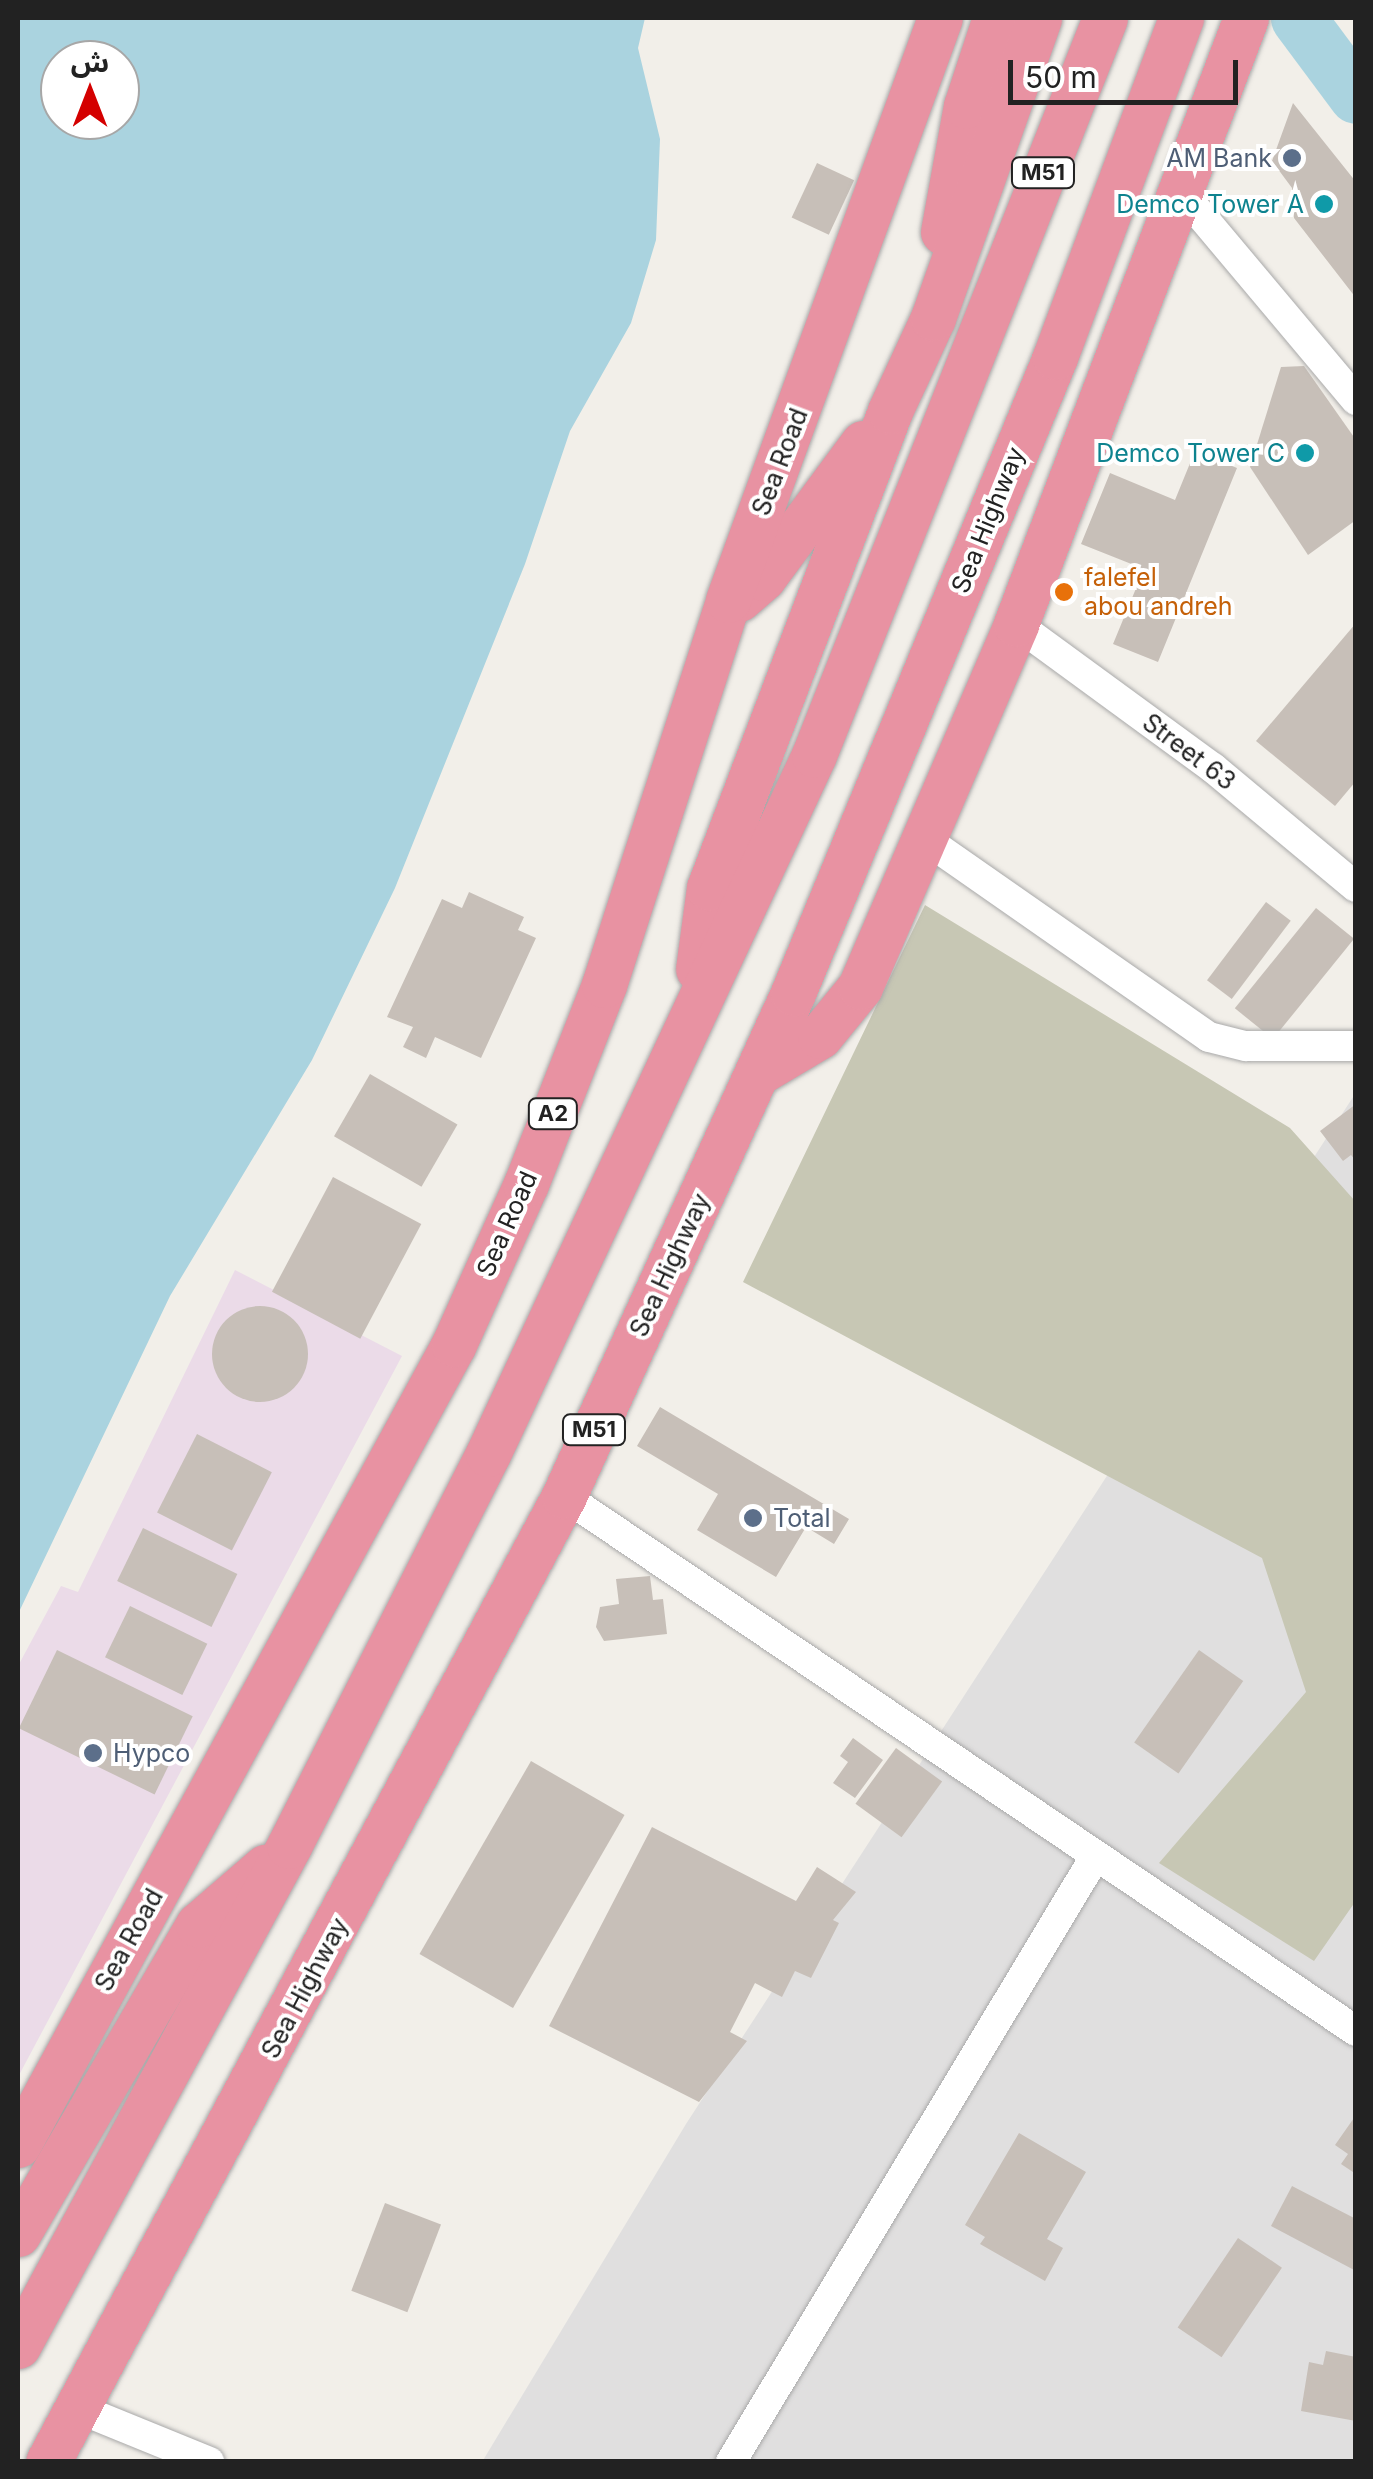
<!DOCTYPE html>
<meta charset="utf-8">
<style>
body{margin:0}
#map{position:relative;width:1373px;height:2479px;overflow:hidden;background:#f2efe9;font-family:Inter,"Noto Sans Arabic",sans-serif}
div>[style]{position:absolute}
[style*='--x']{left:calc(var(--x)*1px);top:calc(var(--y)*1px);width:calc(var(--w)*1px);rotate:calc(var(--a)*1deg)}
.residential>*{inset:0;background:#e0dfdf}
.industrial>*{inset:0;background:#ebdbe8}
.construction>*{inset:0;background:#c7c7b4}
.water>*{inset:0;background:#aad3df}
.river>*{height:55px;margin:-27.5px;padding:0 27.5px;transform-origin:27.5px;border-radius:27.5px;background:#aad3df}
.building>*{inset:0;background:#c7bfb8;transform-origin:0 0}
.round{border-radius:50%}
.roads{filter:drop-shadow(0 0 2px #a9a9a9) drop-shadow(0 0 2px #a9a9a9)}
.minor>*{height:30px;margin:-15px;padding:0 15px;transform-origin:15px;border-radius:15px;background:#fff}
.highway>*{height:45px;margin:-22.5px;padding:0 22.5px;transform-origin:22.5px;border-radius:22.5px;background:#e892a2}
.dots>*{width:28px;height:28px;translate:-50% -50%;box-sizing:border-box;border:5px solid #fff;border-radius:50%}
span{translate:-50% -50%;white-space:nowrap;text-align:center;line-height:1.15;-webkit-text-stroke:8px #fff;paint-order:stroke}
.shield-label span{padding:2px 8px;background:#fff;border:2px solid;border-radius:8px;-webkit-text-stroke-width:0}
.shield-label{font-size:22px;color:#222;font-weight:700}
.service-label{font-size:25px;color:#4e5e75}
.right{translate:-100% -50%;text-align:right}
.left{translate:0 -50%;text-align:left}
.culture-label{font-size:25px;color:#0d838f}
.street-label{font-size:25px;color:#222}
.food-label{font-size:25px;color:#c56008}
.frame{position:absolute;inset:0;border:20px solid #222;pointer-events:none}
.north{position:absolute;left:40px;top:40px;width:100px;height:100px;box-sizing:border-box;background:#fff;border:2px solid #a7a7a7;border-radius:50%;rotate:0deg;font-size:28px;font-weight:700;line-height:40px;text-align:center;color:#222}
.north::after{content:'';display:block;margin:auto;width:35px;height:45px;background:#d40000;clip-path:polygon(50% 0,100% 100%,50% 72%,0 100%)}
.scale{position:absolute;left:1008px;top:60px;width:230px;height:45px;box-sizing:border-box;border:5px solid #222;border-top:0;padding-left:12px;font-size:30px;line-height:35px;white-space:nowrap;color:#222;-webkit-text-stroke:8px #fff;paint-order:stroke}
</style>
<div id="map">
<div class="residential">
<i style="clip-path:polygon(1355px 1094px,1355px 2461px,482px 2462px,686px 2124px)"></i>
</div>
<div class="industrial">
<i style="clip-path:polygon(235px 1270px,402px 1356px,18px 2077px,18px 1666px,61px 1586px,78px 1592px)"></i>
</div>
<div class="construction">
<i style="clip-path:polygon(925px 905px,1290px 1128px,1355px 1201px,1355px 1902px,1314px 1961px,1159px 1863px,1306px 1692px,1262px 1558px,743px 1282px)"></i>
</div>
<div class="water">
<i style="clip-path:polygon(evenodd,18px 18px,645px 18px,638px 48px,660px 139px,656px 240px,631px 323px,570px 431px,525px 564px,395px 888px,312px 1060px,170px 1296px,18px 1614px,18px 18px,60px 60px,120px 60px,120px 120px,60px 120px,60px 60px)"></i>
</div>
<div class="river">
<i style="--x:1298;--y:18;--w:97;--a:53.4"></i>
</div>
<div class="building">
<i style="clip-path:polygon(1293px 103px,1356px 182px,1356px 298px,1294px 218px,1292px 188px,1272px 161px)"></i>
<i style="left:817px;top:163px;width:41px;height:60px;rotate:25deg"></i>
<i style="clip-path:polygon(1304px 366px,1356px 440px,1356px 520px,1308px 555px,1250px 467px,1281px 367px)"></i>
<i style="clip-path:polygon(1195px 451px,1237px 468px,1158px 662px,1113px 644px,1144px 569px,1081px 544px,1110px 473px,1175px 500px)"></i>
<i style="clip-path:polygon(1356px 623px,1356px 781px,1335px 806px,1256px 741px)"></i>
<i style="clip-path:polygon(469px 892px,524px 917px,518px 930px,536px 938px,481px 1058px,435px 1037px,426px 1058px,403px 1047px,413px 1027px,387px 1017px,442px 899px,462px 908px)"></i>
<i style="left:1266px;top:902px;width:31px;height:98px;rotate:37deg"></i>
<i style="left:1316px;top:908px;width:49px;height:129px;rotate:39deg"></i>
<i style="left:370px;top:1074px;width:101px;height:72px;rotate:30deg"></i>
<i style="clip-path:polygon(1356px 1104px,1356px 1161px,1351px 1155px,1343px 1161px,1320px 1131px)"></i>
<i style="left:333px;top:1177px;width:100px;height:130px;rotate:28deg"></i>
<i class="round" style="left:212px;top:1306px;width:96px;height:96px"></i>
<i style="clip-path:polygon(660px 1407px,849px 1519px,834px 1544px,806px 1527px,776px 1577px,697px 1530px,718px 1494px,637px 1446px)"></i>
<i style="left:197px;top:1434px;width:84px;height:88px;rotate:27deg"></i>
<i style="left:143px;top:1528px;width:105px;height:59px;rotate:26deg"></i>
<i style="clip-path:polygon(650px 1576px,653px 1600px,663px 1599px,667px 1634px,604px 1641px,596px 1627px,600px 1607px,619px 1604px,616px 1579px)"></i>
<i style="left:130px;top:1606px;width:86px;height:57px;rotate:26deg"></i>
<i style="left:57px;top:1650px;width:151px;height:87px;rotate:26deg"></i>
<i style="left:1199px;top:1650px;width:54px;height:113px;rotate:35deg"></i>
<i style="clip-path:polygon(853px 1738px,883px 1760px,855px 1798px,833px 1783px,848px 1762px,840px 1756px)"></i>
<i style="left:896px;top:1748px;width:57px;height:69px;rotate:36deg"></i>
<i style="left:531px;top:1761px;width:108px;height:223px;rotate:30deg"></i>
<i style="clip-path:polygon(652px 1827px,796px 1901px,817px 1867px,856px 1892px,833px 1920px,839px 1923px,811px 1978px,795px 1971px,782px 1997px,755px 1983px,730px 2032px,747px 2041px,699px 2102px,549px 2026px)"></i>
<i style="clip-path:polygon(1356px 2115px,1356px 2174px,1341px 2164px,1348px 2154px,1335px 2145px)"></i>
<i style="clip-path:polygon(1019px 2133px,1086px 2172px,1047px 2239px,1063px 2248px,1045px 2281px,980px 2244px,985px 2237px,965px 2225px)"></i>
<i style="clip-path:polygon(1292px 2186px,1356px 2219px,1356px 2271px,1271px 2226px)"></i>
<i style="left:385px;top:2203px;width:60px;height:94px;rotate:21deg"></i>
<i style="left:1238px;top:2238px;width:53px;height:108px;rotate:34deg"></i>
<i style="clip-path:polygon(1326px 2351px,1356px 2357px,1356px 2421px,1301px 2411px,1309px 2362px,1323px 2365px)"></i>
</div>
<div class="roads">
<div class="minor">
<i style="--x:1178;--y:188;--w:277;--a:50"></i>
<i style="--x:1016;--y:624;--w:244;--a:36.2"></i>
<i style="--x:1213;--y:768;--w:186;--a:39.8"></i>
<i style="--x:925;--y:839;--w:346;--a:34.9"></i>
<i style="--x:1209;--y:1037;--w:38;--a:14"></i>
<i style="--x:1246;--y:1046;--w:110;--a:0"></i>
<i style="--x:564;--y:1496;--w:956;--a:34.04"></i>
<i style="--x:77;--y:2408;--w:143;--a:22.2"></i>
<i style="--x:731;--y:2462;--w:706;--a:-58.97"></i>
</div>
<div class="highway">
<i style="--x:943;--y:232;--w:128;--a:-79.7"></i>
<i style="--x:966;--y:106;--w:93;--a:-71.8"></i>
<i style="--x:739;--y:599;--w:32;--a:-41"></i>
<i style="--x:763;--y:578;--w:168;--a:-53.5"></i>
<i style="--x:698;--y:969;--w:82;--a:-82.3"></i>
<i style="--x:709;--y:888;--w:510;--a:-69.22"></i>
<i style="--x:890;--y:411;--w:102;--a:-65.2"></i>
<i style="--x:933;--y:318;--w:318;--a:-70.5"></i>
<i style="--x:758;--y:1073;--w:72;--a:-30.8"></i>
<i style="--x:820;--y:1036;--w:63;--a:-50.8"></i>
<i style="--x:860;--y:987;--w:395;--a:-66.7"></i>
<i style="--x:1016;--y:624;--w:648;--a:-69.22"></i>
<i style="--x:18;--y:2145;--w:912;--a:-61.44"></i>
<i style="--x:454;--y:1344;--w:175;--a:-65.8"></i>
<i style="--x:526;--y:1184;--w:214;--a:-68.6"></i>
<i style="--x:604;--y:985;--w:404;--a:-72.1"></i>
<i style="--x:728;--y:600;--w:619;--a:-69.99"></i>
<i style="--x:18;--y:2234;--w:358;--a:-59.8"></i>
<i style="--x:198;--y:1925;--w:89;--a:-40.9"></i>
<i style="--x:18;--y:2346;--w:569;--a:-61.54"></i>
<i style="--x:289;--y:1846;--w:440;--a:-63.1"></i>
<i style="--x:488;--y:1454;--w:771;--a:-65"></i>
<i style="--x:814;--y:755;--w:792;--a:-68.45"></i>
<i style="--x:48;--y:2462;--w:1095;--a:-61.89"></i>
<i style="--x:564;--y:1496;--w:553;--a:-65.52"></i>
<i style="--x:793;--y:993;--w:688;--a:-67.61"></i>
<i style="--x:1055;--y:357;--w:362;--a:-69.6"></i>
</div>
</div>
<div class="dots">
<i style="left:1292px;top:158px;background:#5c6f8a"></i>
<i style="left:1324px;top:204px;background:#0f9aa8"></i>
<i style="left:1305px;top:453px;background:#0f9aa8"></i>
<i style="left:1064px;top:592px;background:#e8710a"></i>
<i style="left:753px;top:1518px;background:#5c6f8a"></i>
<i style="left:93px;top:1753px;background:#5c6f8a"></i>
</div>
<div class="shield-label">
<span style="left:1043px;top:173px">M51</span>
<span style="left:553px;top:1114px">A2</span>
<span style="left:594px;top:1430px">M51</span>
</div>
<div class="service-label">
<span class="right" style="left:1272px;top:158px">AM Bank</span>
<span class="left" style="left:773px;top:1518px">Total</span>
<span class="left" style="left:113px;top:1753px">Hypco</span>
</div>
<div class="culture-label">
<span class="right" style="left:1304px;top:204px">Demco Tower A</span>
<span class="right" style="left:1285px;top:453px">Demco Tower C</span>
</div>
<div class="street-label">
<span style="left:780px;top:462px;rotate:-69deg">Sea Road</span>
<span style="left:988px;top:520px;rotate:-68deg">Sea Highway</span>
<span style="left:1189px;top:752px;rotate:37deg">Street 63</span>
<span style="left:507px;top:1224px;rotate:-66deg">Sea Road</span>
<span style="left:670px;top:1265px;rotate:-65deg">Sea Highway</span>
<span style="left:129px;top:1940px;rotate:-61deg">Sea Road</span>
<span style="left:305px;top:1988px;rotate:-62deg">Sea Highway</span>
</div>
<div class="food-label">
<span class="left" style="left:1084px;top:592px">falefel<br>abou andreh</span>
</div>
<div class="frame"></div>
<div class="north">ش</div>
<div class="scale">50 m</div>
</div>
